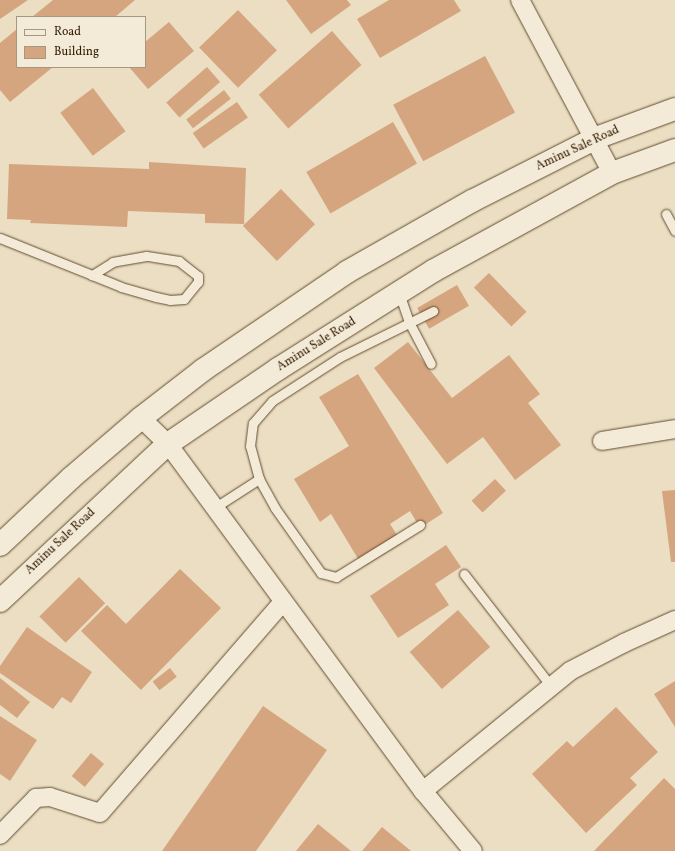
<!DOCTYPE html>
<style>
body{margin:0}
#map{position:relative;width:675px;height:851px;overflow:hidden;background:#ecdec2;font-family:Vollkorn,serif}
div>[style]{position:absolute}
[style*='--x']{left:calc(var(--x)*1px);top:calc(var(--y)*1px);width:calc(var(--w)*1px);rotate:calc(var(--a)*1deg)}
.building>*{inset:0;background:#d5a57f;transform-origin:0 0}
.roads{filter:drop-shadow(0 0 1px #604c30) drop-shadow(0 0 1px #604c30)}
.lane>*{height:9px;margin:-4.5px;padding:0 4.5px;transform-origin:4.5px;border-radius:4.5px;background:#f3ead7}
.street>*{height:18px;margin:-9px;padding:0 9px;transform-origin:9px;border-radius:9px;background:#f3ead7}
.secondary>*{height:22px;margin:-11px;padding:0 11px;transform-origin:11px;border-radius:11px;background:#f3ead7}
span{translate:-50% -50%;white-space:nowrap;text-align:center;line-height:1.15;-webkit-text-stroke:3.5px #f3ead7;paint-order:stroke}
.street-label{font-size:12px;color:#321b00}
.legend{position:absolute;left:16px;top:16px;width:130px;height:52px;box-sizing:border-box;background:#f3ead7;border:1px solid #a69781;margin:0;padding:5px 7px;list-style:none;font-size:12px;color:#321b00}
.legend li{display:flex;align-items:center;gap:8px;height:20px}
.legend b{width:20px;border:1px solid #a69781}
</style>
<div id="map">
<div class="building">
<i style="clip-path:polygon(0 0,28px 0,0 19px)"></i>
<i style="clip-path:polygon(53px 0,135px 0,115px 17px,32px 17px)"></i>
<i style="clip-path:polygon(286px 0,347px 0,351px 5px,311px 34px)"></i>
<i style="clip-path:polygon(389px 0,454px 0,461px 11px,380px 58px,357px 19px)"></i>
<i style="left:238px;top:10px;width:56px;height:54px;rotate:46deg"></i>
<i style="clip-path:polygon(169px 22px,194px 51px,148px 89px,129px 67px,145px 67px,145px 42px)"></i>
<i style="clip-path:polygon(17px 29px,17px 67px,53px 67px,10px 102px,0 90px,0 43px)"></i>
<i style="left:332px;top:31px;width:45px;height:97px;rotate:49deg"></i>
<i style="left:485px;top:56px;width:64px;height:104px;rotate:62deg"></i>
<i style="left:207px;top:67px;width:20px;height:54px;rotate:49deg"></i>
<i style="left:93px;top:88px;width:54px;height:41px;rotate:53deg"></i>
<i style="left:224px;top:90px;width:11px;height:48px;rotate:52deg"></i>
<i style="left:237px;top:102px;width:19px;height:54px;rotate:55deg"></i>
<i style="left:393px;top:122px;width:48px;height:100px;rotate:60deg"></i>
<i style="clip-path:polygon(149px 162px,246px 168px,244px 224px,205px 223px,205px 214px,128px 211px,127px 227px,30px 223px,31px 220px,7px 219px,9px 164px,149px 169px)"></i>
<i style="left:281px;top:189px;width:49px;height:53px;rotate:46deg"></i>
<i style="left:489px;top:273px;width:54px;height:21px;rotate:46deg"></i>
<i style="left:457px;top:285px;width:24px;height:46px;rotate:60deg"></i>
<i style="clip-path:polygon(408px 342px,452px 398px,509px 355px,540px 394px,528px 403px,561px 445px,515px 480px,483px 437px,447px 464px,374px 368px)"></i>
<i style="clip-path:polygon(358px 374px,443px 513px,420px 528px,410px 511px,390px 524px,402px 543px,363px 567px,331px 514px,320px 522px,294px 479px,349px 446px,319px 397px)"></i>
<i style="left:495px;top:479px;width:16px;height:32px;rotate:47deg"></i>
<i style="clip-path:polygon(675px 490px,675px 562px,671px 562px,662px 491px)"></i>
<i style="clip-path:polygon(446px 545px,461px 567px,435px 584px,449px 605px,398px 638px,370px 596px)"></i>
<i style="clip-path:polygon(180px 569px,221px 608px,141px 690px,81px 631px,107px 605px,126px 624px)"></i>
<i style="left:79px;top:577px;width:37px;height:56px;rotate:45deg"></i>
<i style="left:458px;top:610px;width:49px;height:64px;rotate:49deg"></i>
<i style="clip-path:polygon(27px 627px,92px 672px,71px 703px,62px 697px,53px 709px,0 673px,0 666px)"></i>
<i style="left:170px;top:668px;width:11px;height:22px;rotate:52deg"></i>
<i style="clip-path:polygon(0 678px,30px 702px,17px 718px,0 705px)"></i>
<i style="clip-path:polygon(675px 681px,675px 727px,654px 694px)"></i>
<i style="clip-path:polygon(263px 706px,327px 750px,256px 851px,162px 851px)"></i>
<i style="clip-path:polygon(616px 707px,658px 752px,630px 778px,637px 785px,586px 833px,532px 774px,567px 741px,573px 747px)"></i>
<i style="clip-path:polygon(0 716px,37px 740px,10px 781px,0 774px)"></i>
<i style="left:91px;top:753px;width:17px;height:30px;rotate:40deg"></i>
<i style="clip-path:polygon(664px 778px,675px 789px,675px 851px,594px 851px)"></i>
<i style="clip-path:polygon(318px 824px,351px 851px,296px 851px)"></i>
<i style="clip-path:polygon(382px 827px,411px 851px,362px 851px)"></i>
</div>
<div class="roads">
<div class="lane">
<i style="--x:666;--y:214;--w:19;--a:62"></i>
<i style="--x:0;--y:238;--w:99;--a:21.9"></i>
<i style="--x:92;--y:275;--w:31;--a:22"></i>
<i style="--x:121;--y:287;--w:36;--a:16"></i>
<i style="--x:156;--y:297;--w:14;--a:12"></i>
<i style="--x:170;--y:300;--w:14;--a:-4"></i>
<i style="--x:184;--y:299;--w:22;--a:-51"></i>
<i style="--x:198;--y:282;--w:6;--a:-90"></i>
<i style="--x:198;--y:276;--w:24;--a:-142"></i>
<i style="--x:179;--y:261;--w:33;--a:-171"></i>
<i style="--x:146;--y:256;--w:34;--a:170"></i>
<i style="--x:113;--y:262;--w:25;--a:148"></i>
<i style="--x:399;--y:293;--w:31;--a:71"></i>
<i style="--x:409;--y:322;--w:47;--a:62.4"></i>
<i style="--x:259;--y:479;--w:33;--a:61"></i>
<i style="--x:275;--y:508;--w:80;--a:54.7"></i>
<i style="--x:321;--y:573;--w:16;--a:15"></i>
<i style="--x:336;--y:577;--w:99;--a:-31.8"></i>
<i style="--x:214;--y:508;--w:54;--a:-32.8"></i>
<i style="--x:259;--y:479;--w:34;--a:-105"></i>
<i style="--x:250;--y:446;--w:23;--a:-83"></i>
<i style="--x:253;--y:423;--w:29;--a:-49"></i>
<i style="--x:272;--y:401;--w:81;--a:-32.9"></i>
<i style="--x:340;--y:357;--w:104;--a:-26.3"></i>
<i style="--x:464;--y:574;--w:142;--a:52.2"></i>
</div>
<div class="street">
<i style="--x:520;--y:0;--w:196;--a:62"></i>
<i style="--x:141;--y:418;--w:37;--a:44"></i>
<i style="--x:168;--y:444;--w:431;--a:53.7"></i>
<i style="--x:423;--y:791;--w:78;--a:50.2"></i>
<i style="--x:602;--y:441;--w:74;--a:-9.3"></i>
<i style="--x:423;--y:791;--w:190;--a:-39.2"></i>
<i style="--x:570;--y:671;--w:61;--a:-27.4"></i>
<i style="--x:624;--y:643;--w:56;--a:-24.3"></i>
<i style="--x:0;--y:835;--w:52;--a:-45.8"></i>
<i style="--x:36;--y:798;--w:14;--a:-4"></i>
<i style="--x:50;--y:797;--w:52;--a:17.7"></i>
<i style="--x:100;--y:813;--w:279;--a:-49.1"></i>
</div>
<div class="secondary">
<i style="--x:0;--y:545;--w:98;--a:-43.3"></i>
<i style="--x:71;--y:478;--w:92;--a:-40.6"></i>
<i style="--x:141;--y:418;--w:78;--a:-37.7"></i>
<i style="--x:203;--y:370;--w:174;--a:-34.2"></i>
<i style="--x:347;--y:272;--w:144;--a:-29.6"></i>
<i style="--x:472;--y:201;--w:139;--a:-26.9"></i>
<i style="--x:596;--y:138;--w:84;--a:-20.2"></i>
<i style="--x:0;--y:601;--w:230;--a:-43.1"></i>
<i style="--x:168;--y:444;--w:133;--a:-34.3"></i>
<i style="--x:278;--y:369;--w:183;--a:-32.3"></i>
<i style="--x:433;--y:271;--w:204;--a:-28.7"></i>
<i style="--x:612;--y:173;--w:67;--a:-20.1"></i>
</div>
</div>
<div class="street-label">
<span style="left:578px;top:149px;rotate:-25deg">Aminu Sale Road</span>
<span style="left:317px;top:345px;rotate:-32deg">Aminu Sale Road</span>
<span style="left:61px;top:542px;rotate:-43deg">Aminu Sale Road</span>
</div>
<ul class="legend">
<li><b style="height:5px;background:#f3ead7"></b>Road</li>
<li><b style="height:11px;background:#d5a57f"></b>Building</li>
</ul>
</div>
